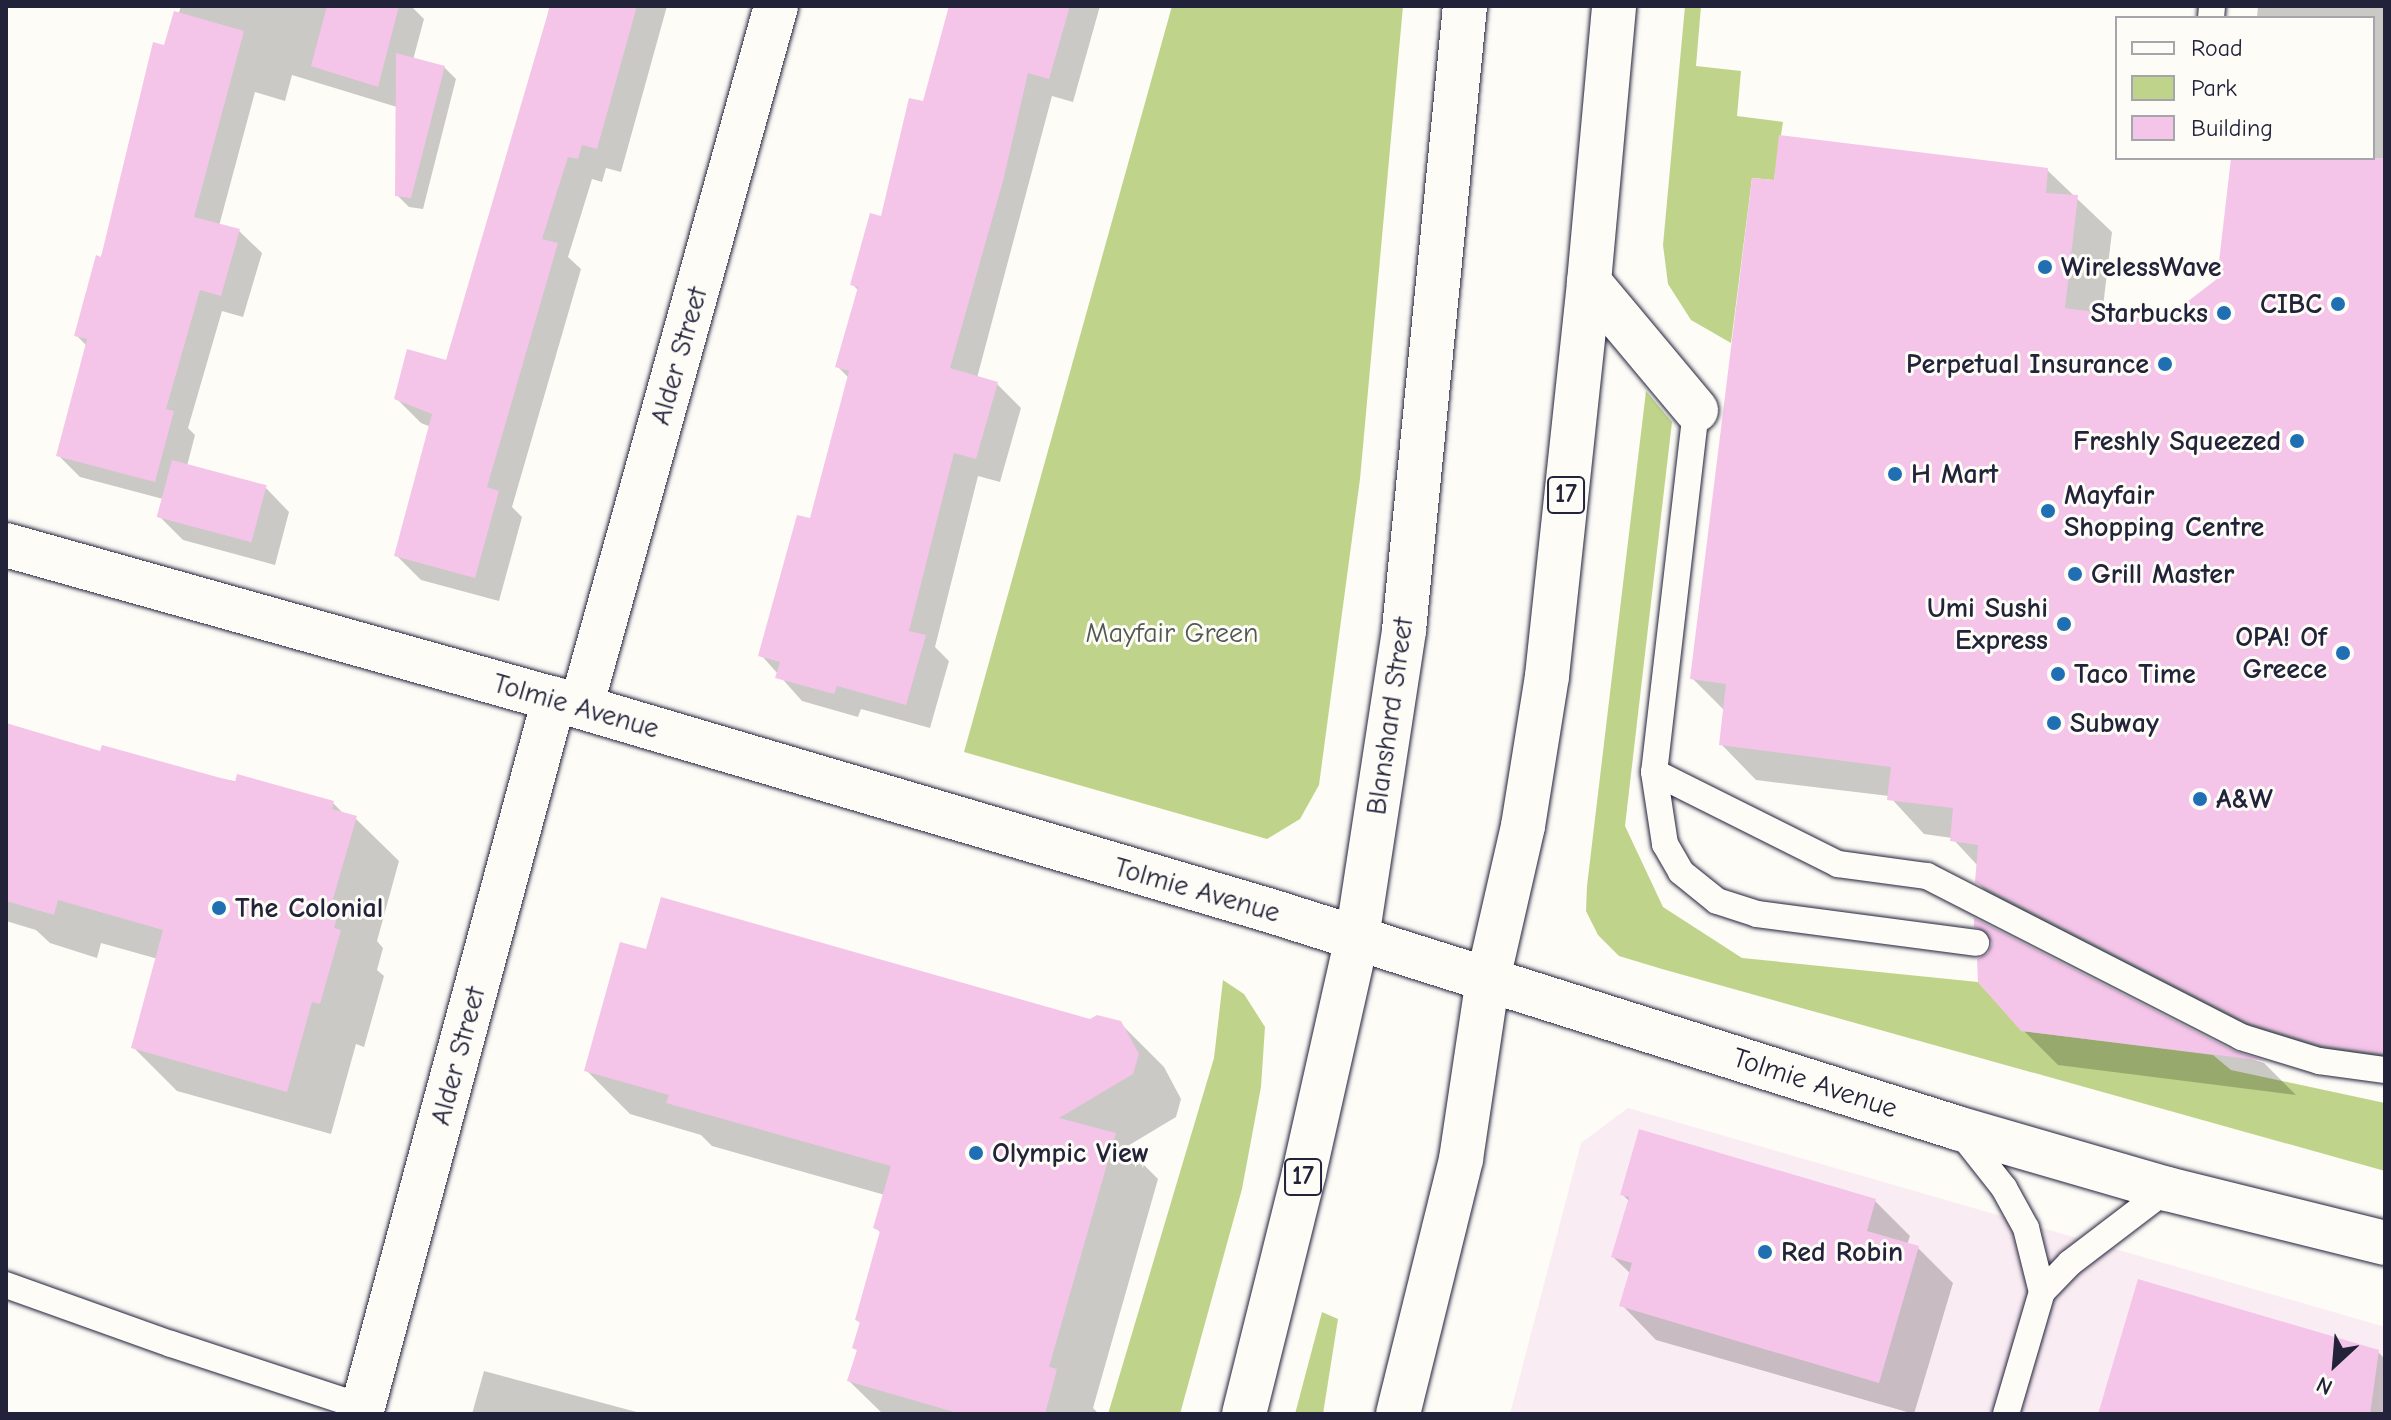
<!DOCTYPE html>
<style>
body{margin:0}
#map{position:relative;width:2391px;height:1420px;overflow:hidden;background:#fdfcf7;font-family:"Comic Neue",sans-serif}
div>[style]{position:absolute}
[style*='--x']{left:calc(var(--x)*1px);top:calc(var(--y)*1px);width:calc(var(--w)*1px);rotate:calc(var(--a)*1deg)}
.built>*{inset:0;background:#faecf3}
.green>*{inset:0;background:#bfd48a}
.shadow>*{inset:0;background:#0003}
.building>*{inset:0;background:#f4c5e9;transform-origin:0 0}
.roads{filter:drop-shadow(0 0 2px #22223b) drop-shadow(0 0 2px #22223b)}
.lane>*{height:26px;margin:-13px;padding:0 13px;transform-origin:13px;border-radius:13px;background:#fdfcf7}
.street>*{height:44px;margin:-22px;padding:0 22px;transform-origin:22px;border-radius:22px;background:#fdfcf7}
.secondary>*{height:44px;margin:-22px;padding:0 22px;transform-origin:22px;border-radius:22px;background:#fdfcf7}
.primary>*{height:44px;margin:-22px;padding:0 22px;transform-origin:22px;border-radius:22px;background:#fdfcf7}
.highway>*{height:44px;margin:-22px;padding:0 22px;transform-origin:22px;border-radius:22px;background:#fdfcf7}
.dots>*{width:22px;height:22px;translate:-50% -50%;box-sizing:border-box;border:4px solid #fdfcf7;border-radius:50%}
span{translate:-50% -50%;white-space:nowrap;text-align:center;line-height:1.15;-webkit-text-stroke:6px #fdfcf7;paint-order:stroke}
.shield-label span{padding:2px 6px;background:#fdfcf7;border:2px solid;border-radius:6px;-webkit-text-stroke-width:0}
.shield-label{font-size:26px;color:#22223b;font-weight:700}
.poi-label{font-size:28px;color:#22223b;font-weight:700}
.left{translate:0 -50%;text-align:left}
.right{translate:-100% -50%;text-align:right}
.street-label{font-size:28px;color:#22223b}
.park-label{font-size:28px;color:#515753}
.frame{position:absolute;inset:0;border:8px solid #22223b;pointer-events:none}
.legend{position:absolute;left:2115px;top:16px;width:260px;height:144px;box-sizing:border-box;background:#fdfcf7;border:2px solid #a5a5ac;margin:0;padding:10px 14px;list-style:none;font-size:24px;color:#22223b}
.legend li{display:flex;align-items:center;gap:16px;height:40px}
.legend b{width:40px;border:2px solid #a5a5ac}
.north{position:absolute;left:2295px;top:1324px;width:80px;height:80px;-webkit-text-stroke:6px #fdfcf7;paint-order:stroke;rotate:206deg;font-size:22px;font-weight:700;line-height:32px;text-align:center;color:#22223b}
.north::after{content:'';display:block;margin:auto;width:28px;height:36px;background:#22223b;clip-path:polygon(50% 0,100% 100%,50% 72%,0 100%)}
</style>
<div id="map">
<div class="built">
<i style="clip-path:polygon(1628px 1108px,2385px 1327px,2385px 1414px,1510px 1414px,1581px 1143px)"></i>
</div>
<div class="green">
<i style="clip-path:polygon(1172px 6px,1403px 6px,1360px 479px,1319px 785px,1300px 819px,1267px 839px,964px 752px)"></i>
<i style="clip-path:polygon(1685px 6px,1701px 6px,1696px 66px,1741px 71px,1737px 116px,1783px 122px,1774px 180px,1752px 178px,1731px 343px,1691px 320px,1668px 284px,1663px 245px)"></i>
<i style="clip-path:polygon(1646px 391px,1672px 422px,1625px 826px,1663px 907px,1742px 958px,1978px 982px,2022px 1031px,2213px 1055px,2231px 1070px,2385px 1103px,2385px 1171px,1662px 969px,1619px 956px,1598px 935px,1586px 911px,1587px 886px)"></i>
<i style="clip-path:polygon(1223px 980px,1244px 994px,1265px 1027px,1261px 1087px,1242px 1189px,1180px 1414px,1108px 1414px,1214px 1058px)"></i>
<i style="clip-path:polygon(1322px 1312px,1338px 1319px,1323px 1414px,1295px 1414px)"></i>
</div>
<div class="shadow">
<i style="clip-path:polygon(181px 6px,411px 6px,424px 19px,413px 60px,444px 67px,456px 79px,423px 209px,409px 207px,397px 195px,397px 107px,292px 75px,285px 101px,255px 92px,219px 226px,239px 231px,262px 253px,243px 317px,222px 311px,188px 428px,195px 435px,187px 466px,265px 487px,289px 512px,275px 565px,183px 540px,159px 516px,163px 499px,80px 477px,58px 455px,87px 346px,76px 335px)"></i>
<i style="clip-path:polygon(549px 6px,667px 6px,621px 172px,606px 168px,602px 182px,592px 179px,568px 257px,581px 269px,512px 507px,522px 517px,499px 601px,421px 580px,397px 556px,431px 427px,421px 423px,396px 398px,448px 362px,548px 21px)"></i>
<i style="clip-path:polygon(951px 6px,1100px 6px,1073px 102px,1052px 96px,977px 378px,997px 384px,1021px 408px,1000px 482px,978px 476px,935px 647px,949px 661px,930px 728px,861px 709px,858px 717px,802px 701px,761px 655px,811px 521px,849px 378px,837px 366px,859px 291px,852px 284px,883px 218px,925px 104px)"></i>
<i style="clip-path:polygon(2258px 6px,2385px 6px,2385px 1083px,2359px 1079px,2012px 917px,1977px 882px,1978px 866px,1952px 838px,1924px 834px,1889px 796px,1756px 780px,1722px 745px,1725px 711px,1692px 678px,1776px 183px,2047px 170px,2112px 232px,2102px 315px,2163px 323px,2219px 280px,2233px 158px,2373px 158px,2373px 18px,2257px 18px)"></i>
<i style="clip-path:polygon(6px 726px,102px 753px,332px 802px,345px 815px,355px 818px,399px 861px,377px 941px,383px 948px,377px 970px,384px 976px,364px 1047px,356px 1044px,331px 1134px,177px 1091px,133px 1047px,158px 959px,101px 943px,97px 958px,50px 943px,36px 930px,6px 921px)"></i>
<i style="clip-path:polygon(1976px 926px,2233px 1053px,2264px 1063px,2296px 1095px,2058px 1065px,2023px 1030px,1990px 955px,1993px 943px)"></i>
<i style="clip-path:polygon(647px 951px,1090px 1022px,1120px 1023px,1164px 1067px,1181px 1099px,1176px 1117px,1126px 1147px,1158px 1179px,1093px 1408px,1099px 1414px,883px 1414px,849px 1381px,858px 1351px,854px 1348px,861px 1324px,857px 1320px,882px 1234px,876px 1228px,885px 1195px,712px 1146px,701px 1135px,630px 1114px,586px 1070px)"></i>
<i style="clip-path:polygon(1622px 1194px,1875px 1201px,1910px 1236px,1907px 1245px,1918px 1248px,1953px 1283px,1914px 1414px,1656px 1340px,1622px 1305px,1631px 1274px,1613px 1257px,1630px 1202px)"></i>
<i style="clip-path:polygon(2378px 1352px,2385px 1359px,2385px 1414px,2100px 1414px)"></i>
<i style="clip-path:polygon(484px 1371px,644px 1414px,472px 1414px)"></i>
</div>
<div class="building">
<i style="clip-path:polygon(327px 6px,399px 6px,378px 87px,311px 66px)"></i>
<i style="clip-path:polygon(550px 6px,637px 6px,597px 149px,582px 145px,578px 159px,568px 157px,542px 239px,558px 243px,487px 487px,499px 491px,475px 578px,394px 556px,432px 414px,394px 399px,407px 349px,446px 360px)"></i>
<i style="clip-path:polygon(949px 6px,1070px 6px,1049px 79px,1028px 73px,1003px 181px,950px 368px,998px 382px,976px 459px,954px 453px,909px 631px,926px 635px,906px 705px,837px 686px,834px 694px,775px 678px,780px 662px,758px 656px,797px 515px,810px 518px,849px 371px,835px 367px,858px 287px,850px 285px,870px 213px,881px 216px,909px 98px,923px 101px)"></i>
<i style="clip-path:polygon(174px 11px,244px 31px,194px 217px,240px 229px,221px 296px,200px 290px,166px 409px,174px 411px,155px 482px,56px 456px,87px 339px,74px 336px,96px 255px,101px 257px,153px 42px,164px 45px)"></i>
<i style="clip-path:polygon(396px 53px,445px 66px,411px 198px,395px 196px)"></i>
<i style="clip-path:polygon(1779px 135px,2048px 168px,2046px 193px,2078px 195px,2065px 308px,2162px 321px,2217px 279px,2231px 158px,2385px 158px,2385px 1054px,2322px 1045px,2247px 1022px,1975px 882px,1978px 845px,1950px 841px,1953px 808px,1887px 800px,1891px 767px,1719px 745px,1726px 684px,1690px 679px,1752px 178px,1774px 180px)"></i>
<i style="left:172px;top:460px;width:98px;height:59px;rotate:15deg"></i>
<i style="clip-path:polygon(6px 723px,100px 751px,102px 745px,235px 782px,237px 774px,334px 801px,332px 809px,357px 816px,333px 899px,341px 902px,334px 928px,341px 930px,320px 1004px,312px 1002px,287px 1092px,131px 1048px,163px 930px,58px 900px,54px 915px,6px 901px)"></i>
<i style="clip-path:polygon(661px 897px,1090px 1019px,1097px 1015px,1121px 1021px,1139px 1054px,1133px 1074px,1059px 1118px,1116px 1133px,1049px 1367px,1057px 1369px,1045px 1414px,961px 1414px,847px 1381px,857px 1350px,852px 1348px,860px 1322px,855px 1320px,880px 1231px,873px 1228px,891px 1166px,666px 1103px,669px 1095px,584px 1071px,620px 942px,646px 949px)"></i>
<i style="clip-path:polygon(1974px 918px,2234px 1051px,2266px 1061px,2021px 1031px,1978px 982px,1977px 959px,1988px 953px,1992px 944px,1986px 931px,1974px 927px)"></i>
<i style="clip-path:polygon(1639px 1129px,1876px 1199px,1867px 1231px,1919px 1246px,1879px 1383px,1619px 1306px,1632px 1263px,1611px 1257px,1629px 1197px,1620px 1195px)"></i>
<i style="clip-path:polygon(2138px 1279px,2379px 1350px,2370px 1414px,2098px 1414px)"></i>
</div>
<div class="roads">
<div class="lane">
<i style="--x:2211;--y:18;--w:12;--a:-85"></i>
<i style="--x:1696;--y:410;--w:364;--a:96.6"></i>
<i style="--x:1654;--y:772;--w:73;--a:81.3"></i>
<i style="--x:1665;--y:844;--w:32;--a:60"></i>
<i style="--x:1681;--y:872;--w:46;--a:38.9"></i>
<i style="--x:1717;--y:901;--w:42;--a:18"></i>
<i style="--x:1757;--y:914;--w:221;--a:7.5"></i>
<i style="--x:1654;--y:772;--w:206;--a:26.6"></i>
<i style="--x:1838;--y:864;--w:90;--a:7.7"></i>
<i style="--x:1927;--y:876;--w:353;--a:27.1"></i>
<i style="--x:2241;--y:1037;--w:82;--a:17.1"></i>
<i style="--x:2319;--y:1061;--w:67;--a:7.8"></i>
<i style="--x:1959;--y:1131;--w:73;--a:51.7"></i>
<i style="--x:2004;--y:1188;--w:46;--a:61.2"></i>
<i style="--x:2026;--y:1228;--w:66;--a:76"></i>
<i style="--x:6;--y:1285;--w:175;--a:19.7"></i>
<i style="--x:171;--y:1344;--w:202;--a:18.2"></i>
<i style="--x:2006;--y:1414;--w:127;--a:-73.6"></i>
<i style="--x:2042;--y:1292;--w:40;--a:-46"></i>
<i style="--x:2070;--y:1263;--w:122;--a:-37.3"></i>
</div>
<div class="street">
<i style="--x:581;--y:707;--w:728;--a:-74.45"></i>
<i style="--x:361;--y:1414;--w:741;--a:-74.89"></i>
</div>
<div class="secondary">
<i style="--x:6;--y:545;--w:569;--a:15.7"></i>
<i style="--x:554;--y:699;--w:748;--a:16.47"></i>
<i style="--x:1271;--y:911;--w:720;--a:17.55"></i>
<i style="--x:1957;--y:1128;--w:219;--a:16.2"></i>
<i style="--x:2167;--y:1189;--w:225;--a:13.9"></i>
</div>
<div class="primary">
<i style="--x:1589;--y:282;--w:167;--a:50.1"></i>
<i style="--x:1357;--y:938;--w:312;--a:-81.3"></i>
<i style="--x:1404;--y:630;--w:627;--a:-84.42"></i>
<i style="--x:1488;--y:979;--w:157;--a:-77.1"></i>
<i style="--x:1523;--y:826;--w:152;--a:-80.9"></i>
<i style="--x:1547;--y:676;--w:396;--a:-83.9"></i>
<i style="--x:1589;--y:282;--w:277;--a:-84.8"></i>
</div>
<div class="highway">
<i style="--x:1244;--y:1414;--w:248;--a:-76"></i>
<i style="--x:1304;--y:1173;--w:241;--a:-77.3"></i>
<i style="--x:1398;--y:1414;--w:263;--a:-76.1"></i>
<i style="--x:1461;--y:1159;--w:182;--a:-81.5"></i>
</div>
</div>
<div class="dots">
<i style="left:2045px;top:267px;background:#1f6fb2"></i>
<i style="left:2338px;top:304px;background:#1f6fb2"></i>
<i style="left:2224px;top:313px;background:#1f6fb2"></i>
<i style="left:2165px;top:364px;background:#1f6fb2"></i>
<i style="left:2297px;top:441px;background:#1f6fb2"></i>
<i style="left:1895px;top:474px;background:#1f6fb2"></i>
<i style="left:2048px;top:511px;background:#1f6fb2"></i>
<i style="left:2075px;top:574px;background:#1f6fb2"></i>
<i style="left:2064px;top:624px;background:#1f6fb2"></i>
<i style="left:2343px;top:653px;background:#1f6fb2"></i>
<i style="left:2058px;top:674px;background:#1f6fb2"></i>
<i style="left:2054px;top:723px;background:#1f6fb2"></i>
<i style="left:2200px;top:799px;background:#1f6fb2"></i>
<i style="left:219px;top:908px;background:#1f6fb2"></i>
<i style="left:976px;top:1153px;background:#1f6fb2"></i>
<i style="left:1765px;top:1252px;background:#1f6fb2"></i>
</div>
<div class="shield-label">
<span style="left:1566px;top:495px">17</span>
<span style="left:1303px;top:1177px">17</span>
</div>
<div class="poi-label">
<span class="left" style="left:2061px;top:267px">WirelessWave</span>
<span class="right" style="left:2322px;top:304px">CIBC</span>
<span class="right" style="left:2208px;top:313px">Starbucks</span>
<span class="right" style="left:2149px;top:364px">Perpetual Insurance</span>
<span class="right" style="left:2281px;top:441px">Freshly Squeezed</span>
<span class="left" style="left:1911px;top:474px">H Mart</span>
<span class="left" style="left:2064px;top:511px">Mayfair<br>Shopping Centre</span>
<span class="left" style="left:2091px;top:574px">Grill Master</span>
<span class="right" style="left:2048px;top:624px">Umi Sushi<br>Express</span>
<span class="right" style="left:2327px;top:653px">OPA! Of<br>Greece</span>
<span class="left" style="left:2074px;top:674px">Taco Time</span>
<span class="left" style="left:2070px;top:723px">Subway</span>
<span class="left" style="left:2216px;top:799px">A&amp;W</span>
<span class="left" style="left:235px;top:908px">The Colonial</span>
<span class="left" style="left:992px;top:1153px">Olympic View</span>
<span class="left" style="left:1781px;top:1252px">Red Robin</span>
</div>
<div class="street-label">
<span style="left:679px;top:356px;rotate:-74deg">Alder Street</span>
<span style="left:576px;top:706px;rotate:16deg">Tolmie Avenue</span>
<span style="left:1390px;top:716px;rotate:-82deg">Blanshard Street</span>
<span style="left:1197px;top:890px;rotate:16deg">Tolmie Avenue</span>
<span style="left:458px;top:1056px;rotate:-75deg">Alder Street</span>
<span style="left:1815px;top:1083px;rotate:18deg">Tolmie Avenue</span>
</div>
<div class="park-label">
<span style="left:1172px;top:633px">Mayfair Green</span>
</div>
<div class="frame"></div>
<ul class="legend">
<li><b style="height:10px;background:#fdfcf7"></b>Road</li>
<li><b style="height:22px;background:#bfd48a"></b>Park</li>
<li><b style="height:22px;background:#f4c5e9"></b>Building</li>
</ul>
<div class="north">N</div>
</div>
